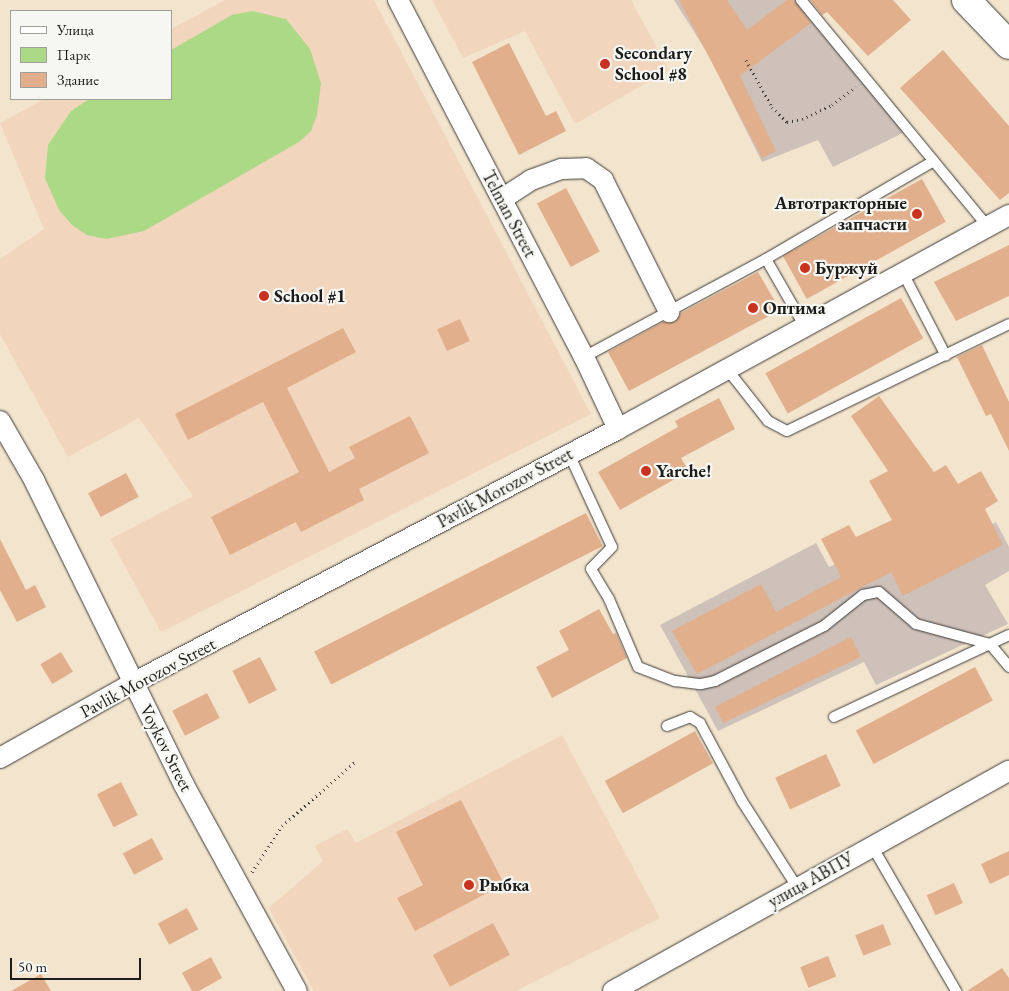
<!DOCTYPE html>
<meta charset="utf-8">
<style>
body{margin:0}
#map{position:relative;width:1009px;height:991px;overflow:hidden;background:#f3e4ce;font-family:"EB Garamond",serif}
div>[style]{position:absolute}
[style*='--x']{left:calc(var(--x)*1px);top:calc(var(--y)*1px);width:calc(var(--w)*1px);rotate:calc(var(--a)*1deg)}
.built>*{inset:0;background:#f1d5bd}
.industrial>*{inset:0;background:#cec1ba}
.green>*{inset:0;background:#acd985}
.building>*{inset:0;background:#e1af8c;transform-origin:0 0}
.path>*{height:3px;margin-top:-1.5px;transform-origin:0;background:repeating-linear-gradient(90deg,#3c3a37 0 1px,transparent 0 5px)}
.roads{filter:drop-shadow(0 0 1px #3c3a37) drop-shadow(0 0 1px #3c3a37)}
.service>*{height:10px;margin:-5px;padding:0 5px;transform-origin:5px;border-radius:5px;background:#fff}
.minor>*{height:20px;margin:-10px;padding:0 10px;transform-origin:10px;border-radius:10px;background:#fff}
.secondary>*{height:28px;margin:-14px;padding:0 14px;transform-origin:14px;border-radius:14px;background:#fff}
.dots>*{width:14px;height:14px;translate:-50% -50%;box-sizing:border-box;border:2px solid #f6f6f2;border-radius:50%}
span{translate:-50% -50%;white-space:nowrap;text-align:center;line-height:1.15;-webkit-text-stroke:4.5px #f6f6f2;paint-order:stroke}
.poi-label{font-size:18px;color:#1c1c1c;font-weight:700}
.left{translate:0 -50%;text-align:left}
.right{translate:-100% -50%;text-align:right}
.street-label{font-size:18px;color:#1c1c1c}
.legend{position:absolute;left:10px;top:10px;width:162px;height:90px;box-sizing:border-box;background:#f6f6f2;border:1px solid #9f9f9c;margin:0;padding:6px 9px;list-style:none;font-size:15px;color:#1c1c1c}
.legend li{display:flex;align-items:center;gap:10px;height:25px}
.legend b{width:25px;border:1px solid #9f9f9c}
.scale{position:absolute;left:10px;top:958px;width:131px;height:22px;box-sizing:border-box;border:2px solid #1c1c1c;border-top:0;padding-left:6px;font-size:15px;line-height:18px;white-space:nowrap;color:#1c1c1c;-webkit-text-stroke:4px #f6f6f2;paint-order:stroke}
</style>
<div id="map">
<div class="built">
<i style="clip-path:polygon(225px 0,374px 0,591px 414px,161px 632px,110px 539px,193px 496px,139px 418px,68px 457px,0 334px,0 259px,44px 229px,0 123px,44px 99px,171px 99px,171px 29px)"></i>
<i style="clip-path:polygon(432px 0,631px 0,669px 70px,575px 124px,525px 31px,463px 58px)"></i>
<i style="clip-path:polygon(562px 735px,660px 918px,516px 991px,314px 991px,269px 908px,323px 861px,315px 846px,347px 829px,356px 843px)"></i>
</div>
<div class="industrial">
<i style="clip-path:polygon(674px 0,795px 0,905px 132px,833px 167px,818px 140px,762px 162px,708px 54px)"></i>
<i style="clip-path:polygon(996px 522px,1009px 547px,1009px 571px,985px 585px,1008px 624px,876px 685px,864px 662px,718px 731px,660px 625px,816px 543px,829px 567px,863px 552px,918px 562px)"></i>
</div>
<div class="green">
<i style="clip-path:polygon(252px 11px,286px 19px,310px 49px,321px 83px,317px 115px,311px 131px,299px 142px,144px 231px,106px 239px,87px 235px,72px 225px,59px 210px,45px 178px,48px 145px,71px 111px,89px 99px,171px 99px,171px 50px,232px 15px)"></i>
</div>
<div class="building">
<i style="clip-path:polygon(679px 0,727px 0,747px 30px,787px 0,794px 0,811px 23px,740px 76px,776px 151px,762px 158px)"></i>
<i style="clip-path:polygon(810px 0,893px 0,911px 20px,868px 56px,827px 12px,822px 15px)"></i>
<i style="clip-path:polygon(509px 43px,546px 116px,556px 111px,566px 131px,519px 155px,472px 62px)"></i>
<i style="clip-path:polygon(943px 50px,1009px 126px,1009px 193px,1000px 200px,900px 88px)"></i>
<i style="left:922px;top:179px;width:49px;height:159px;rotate:61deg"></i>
<i style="left:566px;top:188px;width:72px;height:33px;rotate:62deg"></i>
<i style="clip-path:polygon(1009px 245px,1009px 296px,956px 321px,934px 282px)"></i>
<i style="clip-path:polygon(758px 272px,780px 310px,629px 391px,608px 352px,663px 322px,675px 322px,681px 313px)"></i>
<i style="left:901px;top:298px;width:46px;height:155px;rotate:61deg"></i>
<i style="left:460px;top:319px;width:24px;height:25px;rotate:66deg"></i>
<i style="clip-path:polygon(343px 328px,356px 352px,287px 388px,329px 472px,355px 458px,349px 447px,410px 416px,429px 453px,359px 489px,364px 500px,301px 532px,296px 522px,230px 555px,211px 517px,299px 472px,263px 402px,188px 440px,175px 414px)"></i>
<i style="clip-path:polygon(982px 345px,1009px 402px,1009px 451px,991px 414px,986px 416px,957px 357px)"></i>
<i style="clip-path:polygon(879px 396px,934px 472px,946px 465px,958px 484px,981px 471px,998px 501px,985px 509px,1003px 545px,903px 596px,891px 572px,697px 674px,672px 631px,761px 584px,776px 612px,841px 577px,821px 539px,849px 525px,856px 537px,892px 520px,869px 481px,888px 471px,851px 416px)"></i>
<i style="clip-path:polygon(719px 398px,735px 429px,681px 458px,689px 471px,620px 510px,598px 472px,678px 427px,675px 421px)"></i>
<i style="left:126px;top:473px;width:27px;height:43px;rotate:62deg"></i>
<i style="left:586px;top:513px;width:37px;height:305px;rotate:63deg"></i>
<i style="clip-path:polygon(0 539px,26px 590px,35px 585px,46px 607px,17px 622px,0 590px)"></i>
<i style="clip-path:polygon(599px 609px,613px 634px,616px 633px,627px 658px,552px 698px,536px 667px,569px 650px,559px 631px)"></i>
<i style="clip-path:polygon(851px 637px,861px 657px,723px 723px,715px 707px)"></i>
<i style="left:61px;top:652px;width:23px;height:24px;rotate:59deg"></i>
<i style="left:260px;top:657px;width:37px;height:31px;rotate:63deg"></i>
<i style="left:975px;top:667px;width:38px;height:135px;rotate:62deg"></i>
<i style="left:207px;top:693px;width:28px;height:39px;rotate:63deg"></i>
<i style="left:695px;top:731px;width:37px;height:103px;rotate:61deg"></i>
<i style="left:826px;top:754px;width:35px;height:56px;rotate:65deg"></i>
<i style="left:121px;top:782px;width:37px;height:27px;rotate:63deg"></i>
<i style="clip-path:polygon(461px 800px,504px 884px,415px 931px,397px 898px,423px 885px,396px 832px)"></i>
<i style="left:152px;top:838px;width:24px;height:33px;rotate:62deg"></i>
<i style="clip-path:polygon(1009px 851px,1009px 875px,990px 884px,981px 864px)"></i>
<i style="left:954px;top:883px;width:22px;height:30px;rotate:66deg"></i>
<i style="left:187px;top:908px;width:24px;height:33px;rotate:62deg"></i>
<i style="left:493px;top:923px;width:36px;height:68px;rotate:62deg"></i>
<i style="left:883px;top:924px;width:22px;height:30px;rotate:68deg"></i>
<i style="left:828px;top:956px;width:22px;height:30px;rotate:68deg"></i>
<i style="clip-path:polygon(211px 957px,222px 978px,199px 991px,192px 991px,182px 973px)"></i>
<i style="clip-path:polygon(1002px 968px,1009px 978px,1009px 991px,967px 991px)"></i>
<i style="clip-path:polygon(41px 974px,51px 991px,11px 991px)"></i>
</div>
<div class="path">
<i style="--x:746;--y:60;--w:54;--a:61"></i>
<i style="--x:772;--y:107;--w:21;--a:45"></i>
<i style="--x:787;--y:122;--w:15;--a:-11"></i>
<i style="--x:802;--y:119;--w:33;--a:-25"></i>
<i style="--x:832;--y:105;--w:30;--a:-37"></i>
<i style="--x:252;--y:872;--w:55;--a:-56.9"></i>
<i style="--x:282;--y:826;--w:98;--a:-41.3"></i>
</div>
<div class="roads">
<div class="service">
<i style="--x:801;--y:0;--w:293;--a:50.5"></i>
<i style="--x:766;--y:259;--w:76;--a:60.1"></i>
<i style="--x:903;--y:273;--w:93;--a:62.6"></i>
<i style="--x:584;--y:357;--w:207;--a:-28.3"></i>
<i style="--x:766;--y:259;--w:194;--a:-30.3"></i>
<i style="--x:727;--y:369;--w:66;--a:51.7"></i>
<i style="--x:768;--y:421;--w:21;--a:28"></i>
<i style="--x:787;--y:431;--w:246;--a:-25.7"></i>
<i style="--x:569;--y:454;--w:102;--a:65.2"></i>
<i style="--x:612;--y:547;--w:30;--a:134"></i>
<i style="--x:591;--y:569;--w:35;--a:59"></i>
<i style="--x:609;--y:599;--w:74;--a:66.9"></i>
<i style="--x:638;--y:667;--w:40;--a:21"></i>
<i style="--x:675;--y:681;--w:26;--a:7"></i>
<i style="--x:701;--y:684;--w:14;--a:-12"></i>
<i style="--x:715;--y:681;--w:122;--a:-26.8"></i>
<i style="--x:824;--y:626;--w:50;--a:-38.5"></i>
<i style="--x:863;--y:595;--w:16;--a:-11"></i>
<i style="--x:879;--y:592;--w:49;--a:40.9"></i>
<i style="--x:916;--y:624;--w:77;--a:15.1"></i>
<i style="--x:990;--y:644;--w:30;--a:50"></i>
<i style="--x:834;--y:717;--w:193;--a:-25.1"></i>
<i style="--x:667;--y:726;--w:25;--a:-21"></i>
<i style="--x:690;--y:717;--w:12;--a:31"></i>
<i style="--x:700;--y:723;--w:89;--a:61.7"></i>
<i style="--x:742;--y:801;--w:102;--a:57.4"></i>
<i style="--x:872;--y:846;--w:168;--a:59.9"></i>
</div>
<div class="minor">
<i style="--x:398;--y:0;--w:403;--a:62.5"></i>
<i style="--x:584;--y:357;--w:80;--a:64.7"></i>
<i style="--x:502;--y:199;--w:35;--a:-33"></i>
<i style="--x:531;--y:180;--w:33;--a:-20"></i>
<i style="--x:562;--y:169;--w:24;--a:-2"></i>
<i style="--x:586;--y:168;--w:21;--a:35"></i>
<i style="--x:603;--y:180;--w:148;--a:63.4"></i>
<i style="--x:0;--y:421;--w:68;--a:60"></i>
<i style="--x:34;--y:480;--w:340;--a:63.8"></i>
<i style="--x:184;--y:785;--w:235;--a:61.3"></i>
<i style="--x:0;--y:758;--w:153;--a:-29.4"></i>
<i style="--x:133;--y:683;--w:547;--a:-27.64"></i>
<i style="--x:618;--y:429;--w:446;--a:-28.7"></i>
<i style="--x:613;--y:991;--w:453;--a:-29.1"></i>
</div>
<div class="secondary">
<i style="--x:966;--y:0;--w:62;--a:46.3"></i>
</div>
</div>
<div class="dots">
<i style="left:605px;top:64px;background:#c8321e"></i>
<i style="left:917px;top:214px;background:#c8321e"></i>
<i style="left:805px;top:268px;background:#c8321e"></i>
<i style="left:264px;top:296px;background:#c8321e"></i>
<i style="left:753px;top:308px;background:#c8321e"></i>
<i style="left:646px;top:471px;background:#c8321e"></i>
<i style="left:469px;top:885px;background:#c8321e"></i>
</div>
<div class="poi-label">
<span class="left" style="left:615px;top:64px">Secondary<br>School #8</span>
<span class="right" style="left:907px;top:214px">Автотракторные<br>запчасти</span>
<span class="left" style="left:815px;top:268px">Буржуй</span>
<span class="left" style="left:274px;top:296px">School #1</span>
<span class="left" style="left:763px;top:308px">Оптима</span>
<span class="left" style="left:656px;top:471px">Yarche!</span>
<span class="left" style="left:479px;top:885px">Рыбка</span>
</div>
<div class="street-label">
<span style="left:509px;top:214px;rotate:62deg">Telman Street</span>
<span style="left:505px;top:488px;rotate:-28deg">Pavlik Morozov Street</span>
<span style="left:148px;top:678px;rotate:-28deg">Pavlik Morozov Street</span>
<span style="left:166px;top:748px;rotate:63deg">Voykov Street</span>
<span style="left:811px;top:880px;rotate:-29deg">улица АВПУ</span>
</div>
<ul class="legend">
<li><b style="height:6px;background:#fff"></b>Улица</li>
<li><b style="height:14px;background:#acd985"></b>Парк</li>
<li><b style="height:14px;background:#e1af8c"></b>Здание</li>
</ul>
<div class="scale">50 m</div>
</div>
